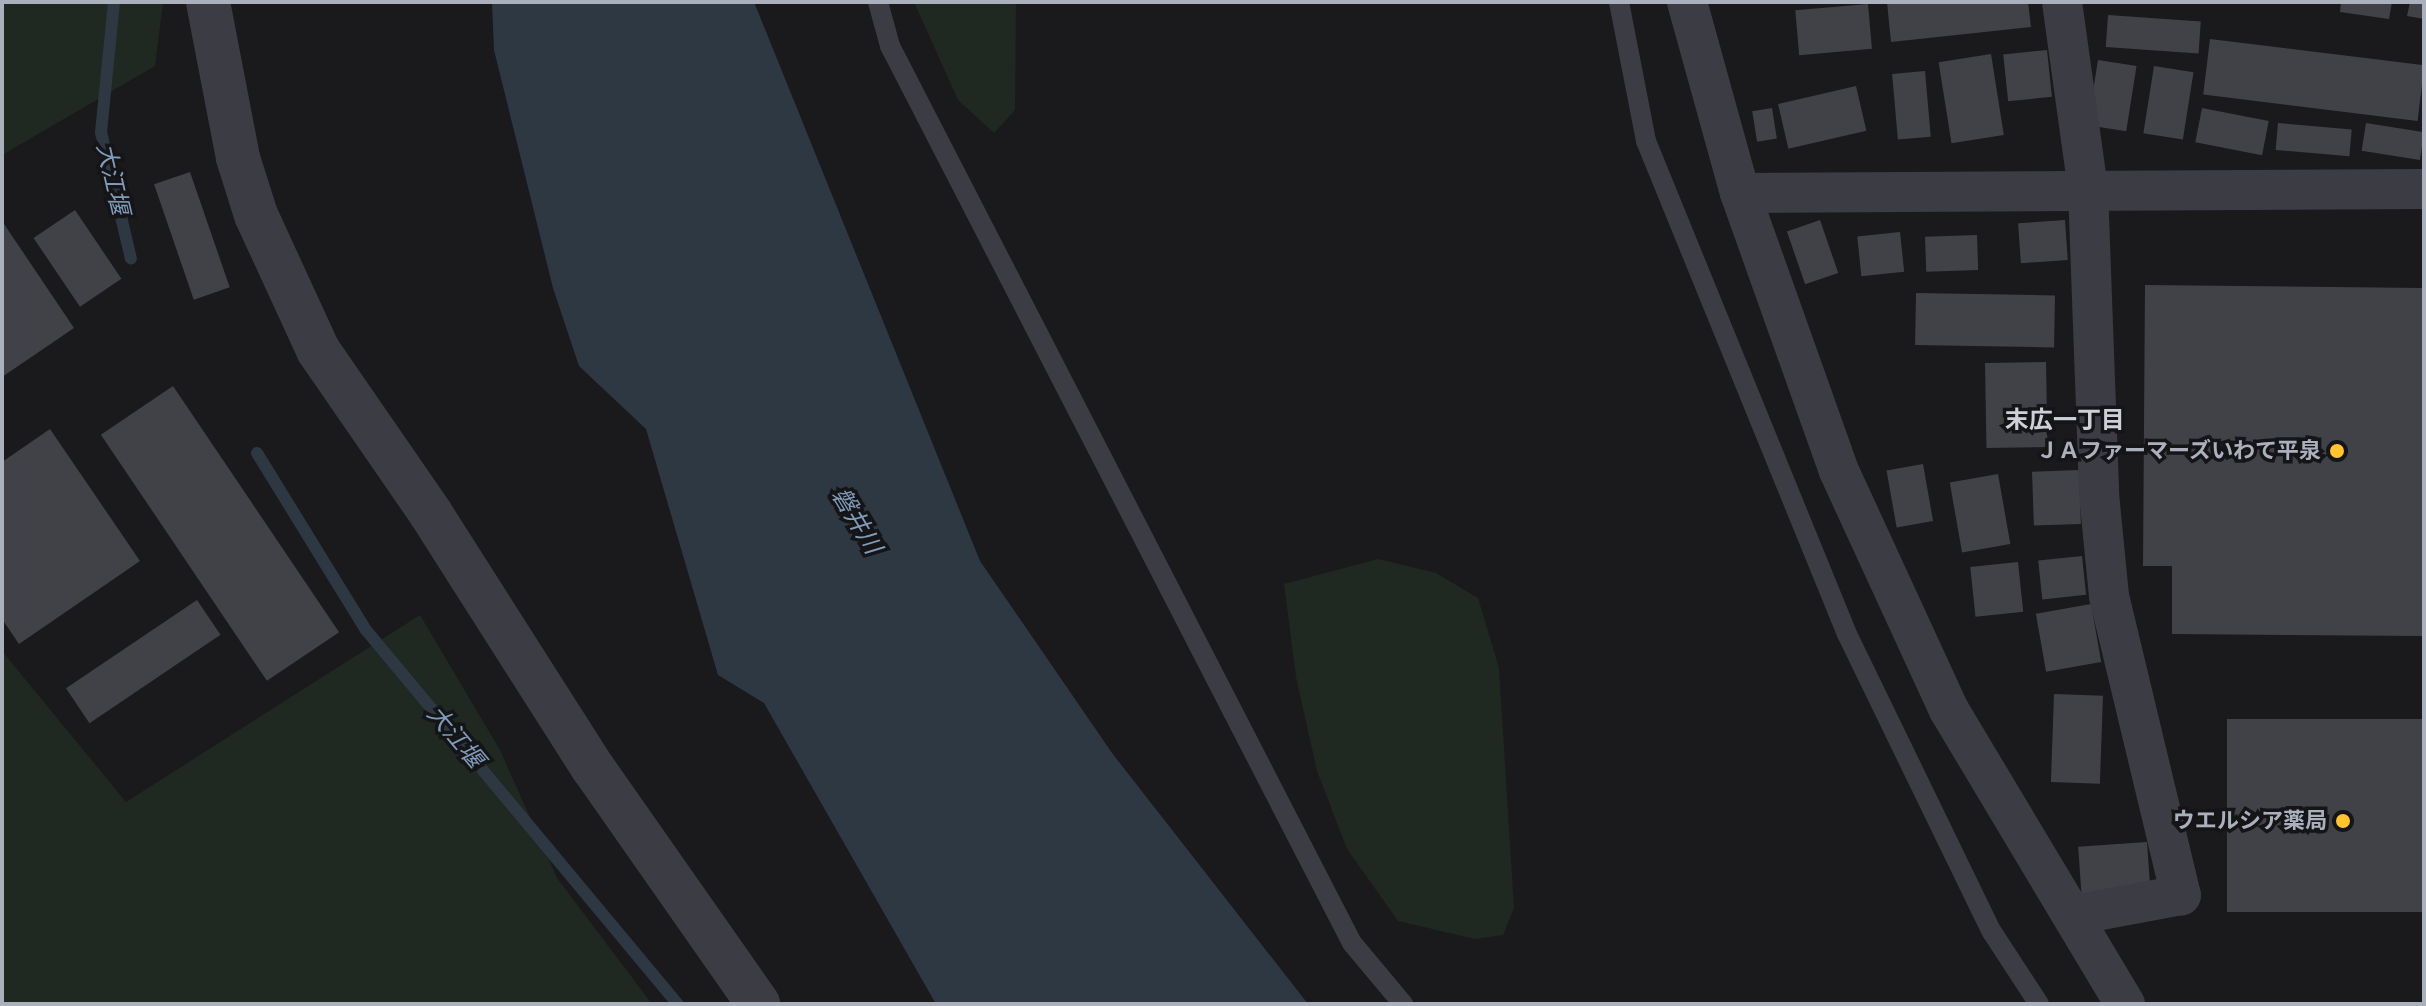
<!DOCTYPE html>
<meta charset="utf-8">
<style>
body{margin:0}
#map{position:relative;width:2426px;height:1006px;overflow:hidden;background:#1a1a1d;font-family:"Fira Sans Condensed","Noto Sans JP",sans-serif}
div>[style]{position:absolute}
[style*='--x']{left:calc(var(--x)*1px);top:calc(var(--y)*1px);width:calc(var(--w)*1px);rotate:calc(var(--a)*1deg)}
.green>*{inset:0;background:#1f2821}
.water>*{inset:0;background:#2e3842}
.stream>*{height:12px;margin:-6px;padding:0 6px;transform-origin:6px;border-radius:6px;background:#2e3842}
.building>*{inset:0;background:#414247;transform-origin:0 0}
.service>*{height:20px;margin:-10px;padding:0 10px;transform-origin:10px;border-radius:10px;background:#3c3d44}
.minor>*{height:40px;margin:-20px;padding:0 20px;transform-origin:20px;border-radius:20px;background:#3c3d44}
.tertiary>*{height:44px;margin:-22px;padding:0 22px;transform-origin:22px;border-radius:22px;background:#3c3d44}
.dots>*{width:22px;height:22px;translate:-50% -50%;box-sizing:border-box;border:4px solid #151518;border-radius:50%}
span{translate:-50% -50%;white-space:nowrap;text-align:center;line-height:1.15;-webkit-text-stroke:7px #151518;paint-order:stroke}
.poi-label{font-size:22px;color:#abb0bd;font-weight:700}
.right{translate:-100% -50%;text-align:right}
.water-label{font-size:24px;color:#809cba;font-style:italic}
.neighbourhood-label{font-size:24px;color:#cdcfd9;font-weight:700}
.frame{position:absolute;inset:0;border:4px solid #abb0bd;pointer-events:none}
</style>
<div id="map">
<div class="green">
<i style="clip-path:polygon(2px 2px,163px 2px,155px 66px,2px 155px)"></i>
<i style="clip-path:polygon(914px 2px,1016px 2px,1015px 110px,994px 133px,958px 100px)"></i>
<i style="clip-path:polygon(1378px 559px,1436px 573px,1478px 598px,1499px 668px,1514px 908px,1503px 935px,1475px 939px,1398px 921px,1347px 849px,1317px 771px,1296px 677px,1284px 584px)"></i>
<i style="clip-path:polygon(420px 615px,500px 750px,557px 878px,652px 1004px,2px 1004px,2px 651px,126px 802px)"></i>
</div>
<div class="water">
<i style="clip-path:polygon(492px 2px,754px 2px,980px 561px,1112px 753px,1308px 1004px,936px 1004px,764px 703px,718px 675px,646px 429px,579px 366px,553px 288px,494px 50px)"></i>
</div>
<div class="stream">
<i style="--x:114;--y:2;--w:131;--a:95.7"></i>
<i style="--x:101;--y:132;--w:130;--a:76.7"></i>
<i style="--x:257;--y:453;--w:208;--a:58.4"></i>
<i style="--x:366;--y:630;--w:487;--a:50.2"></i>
</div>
<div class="building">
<i style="clip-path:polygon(1887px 2px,2028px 2px,2031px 27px,1891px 42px)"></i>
<i style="clip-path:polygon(2341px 2px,2392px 2px,2389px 19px,2340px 12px)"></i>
<i style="clip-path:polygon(2410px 2px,2424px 2px,2424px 19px,2407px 16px)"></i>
<i style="left:1868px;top:4px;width:45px;height:73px;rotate:85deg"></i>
<i style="left:2108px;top:15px;width:93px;height:32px;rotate:4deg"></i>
<i style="left:2210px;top:39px;width:216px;height:56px;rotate:7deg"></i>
<i style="left:2047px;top:50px;width:47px;height:44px;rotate:84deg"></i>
<i style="left:1991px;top:54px;width:82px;height:53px;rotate:81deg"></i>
<i style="left:2098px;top:60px;width:39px;height:66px;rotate:9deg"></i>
<i style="left:2154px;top:66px;width:40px;height:68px;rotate:9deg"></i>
<i style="left:1925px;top:71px;width:66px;height:33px;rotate:85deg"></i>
<i style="left:1856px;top:86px;width:46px;height:80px;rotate:77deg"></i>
<i style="left:1772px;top:108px;width:31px;height:20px;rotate:81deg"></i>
<i style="left:2202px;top:108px;width:68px;height:35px;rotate:11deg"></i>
<i style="left:2278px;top:123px;width:74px;height:27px;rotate:5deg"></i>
<i style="left:2366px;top:123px;width:59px;height:28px;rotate:9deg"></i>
<i style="left:190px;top:172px;width:122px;height:38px;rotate:71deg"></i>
<i style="left:75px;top:210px;width:83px;height:50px;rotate:56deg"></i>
<i style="left:1820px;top:220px;width:56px;height:35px;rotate:71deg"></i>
<i style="left:2065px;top:220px;width:40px;height:47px;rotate:86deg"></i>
<i style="clip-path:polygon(2px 221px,74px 328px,2px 377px)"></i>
<i style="left:1900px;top:232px;width:40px;height:43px;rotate:84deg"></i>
<i style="left:1977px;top:235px;width:35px;height:52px;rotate:88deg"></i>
<i style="clip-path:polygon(2145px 285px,2424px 288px,2424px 636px,2172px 634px,2172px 566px,2143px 566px)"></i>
<i style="left:1916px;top:293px;width:139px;height:52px;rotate:1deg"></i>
<i style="left:2046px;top:362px;width:85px;height:61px;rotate:89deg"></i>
<i style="left:173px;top:386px;width:297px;height:87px;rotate:56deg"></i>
<i style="clip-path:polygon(50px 429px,140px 561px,19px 644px,2px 619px,2px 462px)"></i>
<i style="left:1923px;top:464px;width:58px;height:37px;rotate:80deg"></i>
<i style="left:2079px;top:470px;width:54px;height:47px;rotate:88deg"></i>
<i style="left:1998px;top:474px;width:71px;height:49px;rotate:80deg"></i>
<i style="left:2082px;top:556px;width:39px;height:44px;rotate:84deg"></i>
<i style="left:2018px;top:562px;width:50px;height:48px;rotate:84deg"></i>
<i style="left:197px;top:600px;width:42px;height:158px;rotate:56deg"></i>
<i style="left:2091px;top:604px;width:59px;height:56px;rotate:80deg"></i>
<i style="left:2054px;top:694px;width:49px;height:88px;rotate:2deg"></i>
<i style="left:2424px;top:719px;width:193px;height:197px;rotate:90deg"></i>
<i style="left:2147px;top:842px;width:49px;height:69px;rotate:86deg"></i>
</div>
<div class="service">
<i style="--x:878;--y:2;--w:46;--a:74.7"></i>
<i style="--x:890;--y:46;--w:1009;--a:62.75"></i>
<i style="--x:1352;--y:943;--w:80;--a:50.1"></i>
<i style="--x:1619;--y:2;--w:142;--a:79"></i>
<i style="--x:1646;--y:141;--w:532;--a:67.82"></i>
<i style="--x:1847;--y:634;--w:331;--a:64.1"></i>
<i style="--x:1992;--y:932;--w:86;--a:56.9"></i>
</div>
<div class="minor">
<i style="--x:1687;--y:2;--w:198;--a:74.5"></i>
<i style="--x:1740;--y:193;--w:295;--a:70.4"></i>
<i style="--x:1839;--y:471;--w:263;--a:65.3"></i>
<i style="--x:1949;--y:710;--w:343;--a:59.1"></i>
<i style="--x:2062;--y:2;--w:189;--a:82.1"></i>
<i style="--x:2088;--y:189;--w:305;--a:87.9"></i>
<i style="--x:2099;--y:494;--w:102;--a:84.4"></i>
<i style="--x:2109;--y:596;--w:308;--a:76.5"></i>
<i style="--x:2181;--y:895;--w:109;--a:169.4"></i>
<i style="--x:1740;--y:193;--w:684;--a:-0.34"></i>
</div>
<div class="tertiary">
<i style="--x:208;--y:2;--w:159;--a:79.1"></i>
<i style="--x:238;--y:158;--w:60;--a:72.5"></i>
<i style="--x:256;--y:215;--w:149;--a:65.3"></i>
<i style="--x:318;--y:350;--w:199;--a:55.4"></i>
<i style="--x:431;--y:514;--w:301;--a:57.5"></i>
<i style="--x:593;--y:768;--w:288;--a:55"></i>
</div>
<div class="dots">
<i style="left:2337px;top:451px;background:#ffc42f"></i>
<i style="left:2343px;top:821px;background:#ffc42f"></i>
</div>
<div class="poi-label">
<span class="right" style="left:2321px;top:451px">ＪＡファーマーズいわて平泉</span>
<span class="right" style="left:2327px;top:821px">ウエルシア薬局</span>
</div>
<div class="water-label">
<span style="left:112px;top:179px;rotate:77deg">大江堰</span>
<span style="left:856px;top:521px;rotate:59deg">磐井川</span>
<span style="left:455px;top:737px;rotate:50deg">大江堰</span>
</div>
<div class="neighbourhood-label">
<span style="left:2065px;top:421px">末広一丁目</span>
</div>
<div class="frame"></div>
</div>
